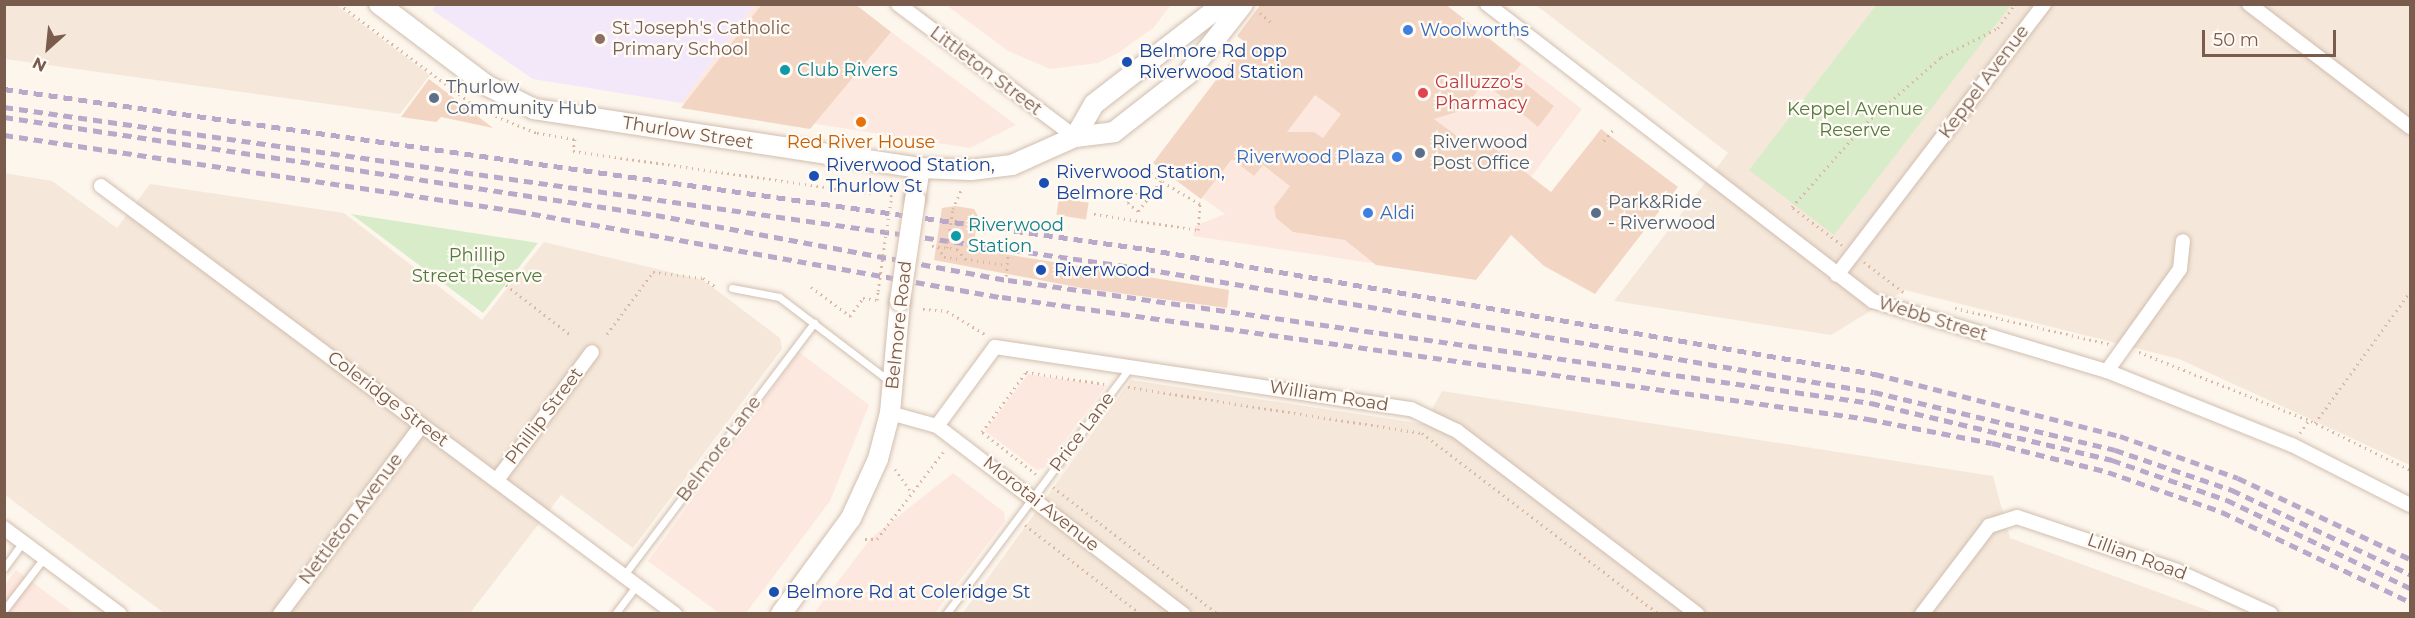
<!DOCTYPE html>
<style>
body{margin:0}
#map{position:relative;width:2415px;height:618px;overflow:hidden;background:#fdf6ec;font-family:Montserrat,sans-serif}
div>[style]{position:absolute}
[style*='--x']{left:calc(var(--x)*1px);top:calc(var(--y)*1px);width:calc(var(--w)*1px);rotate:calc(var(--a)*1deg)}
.residential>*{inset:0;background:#f5e8da}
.commercial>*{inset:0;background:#fde8e0}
.education>*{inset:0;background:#f3e8fa}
.green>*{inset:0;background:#d8ecc9}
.building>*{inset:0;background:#f3d5c3;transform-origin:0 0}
.path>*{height:3px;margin-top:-1.5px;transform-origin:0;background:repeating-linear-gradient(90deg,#d9b8a5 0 1.5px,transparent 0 6px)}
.roads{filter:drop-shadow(0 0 2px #d1beb0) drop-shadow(0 0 2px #d1beb0)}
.lane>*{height:7px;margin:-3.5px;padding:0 3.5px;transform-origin:3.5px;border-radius:3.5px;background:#fff}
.street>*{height:14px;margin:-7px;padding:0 7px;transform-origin:7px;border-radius:7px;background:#fff}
.secondary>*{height:20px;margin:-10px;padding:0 10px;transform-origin:10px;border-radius:10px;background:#fff}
.rail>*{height:4.5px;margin-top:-2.25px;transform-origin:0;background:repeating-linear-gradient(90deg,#b9a8c9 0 9px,transparent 0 15px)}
.path-bridge>*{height:3px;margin-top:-1.5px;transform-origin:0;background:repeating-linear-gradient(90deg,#d9b8a5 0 1.5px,transparent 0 6px)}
.bridges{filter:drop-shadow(0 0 2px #d6c0b0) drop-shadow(0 0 2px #d6c0b0)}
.secondary-bridge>*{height:20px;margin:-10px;padding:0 10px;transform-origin:10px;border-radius:10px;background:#fff}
.dots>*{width:16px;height:16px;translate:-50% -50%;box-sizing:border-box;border:3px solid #fffaf3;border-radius:50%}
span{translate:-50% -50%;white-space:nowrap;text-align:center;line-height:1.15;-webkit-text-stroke:4.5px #fffaf3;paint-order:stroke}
.education-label{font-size:18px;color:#785e54}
.left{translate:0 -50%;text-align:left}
.shop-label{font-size:18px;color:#366cbe}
.right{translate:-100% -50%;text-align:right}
.transit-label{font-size:18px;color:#164399}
.culture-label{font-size:18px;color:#0d838f}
.street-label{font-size:18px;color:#7a5c4d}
.health-label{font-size:18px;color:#be3a42}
.service-label{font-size:18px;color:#4e5e75}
.park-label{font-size:18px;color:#537a41}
.food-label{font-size:18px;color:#c56008}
.frame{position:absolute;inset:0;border:6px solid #7a5c4d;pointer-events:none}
.north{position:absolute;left:18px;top:18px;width:60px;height:60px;-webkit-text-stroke:4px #fffaf3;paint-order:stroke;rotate:207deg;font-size:16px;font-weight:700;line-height:24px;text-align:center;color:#7a5c4d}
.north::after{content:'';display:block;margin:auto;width:21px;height:27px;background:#7a5c4d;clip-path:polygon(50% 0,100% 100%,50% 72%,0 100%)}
.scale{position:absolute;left:2202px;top:30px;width:134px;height:27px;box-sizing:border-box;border:3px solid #7a5c4d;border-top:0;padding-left:8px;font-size:18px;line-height:21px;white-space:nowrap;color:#7a5c4d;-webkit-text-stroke:4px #fffaf3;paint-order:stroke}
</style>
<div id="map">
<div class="residential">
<i style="clip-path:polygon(335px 4px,430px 75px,400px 114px,5px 59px,5px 5px)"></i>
<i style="clip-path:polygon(1536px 5px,2410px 5px,2410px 465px,2179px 359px,1905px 290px,1831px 335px,1614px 301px,1728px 153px)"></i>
<i style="clip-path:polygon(4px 173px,52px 181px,117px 228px,150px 184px,344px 213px,482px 320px,544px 242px,703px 280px,780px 338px,782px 349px,633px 548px,561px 495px,470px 613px,164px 613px,5px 495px)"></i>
<i style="clip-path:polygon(1131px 380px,1424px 424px,1442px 391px,1993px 476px,2010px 538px,2215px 613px,962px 614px)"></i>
</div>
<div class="commercial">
<i style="clip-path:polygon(754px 5px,855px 5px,1016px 125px,970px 148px,681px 103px)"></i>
<i style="clip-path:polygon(946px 5px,1171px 5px,1153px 28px,1118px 53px,1098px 63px,1050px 69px,1008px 51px)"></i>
<i style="clip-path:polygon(1273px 5px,1446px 5px,1582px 109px,1457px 276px,1193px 236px,1195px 226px,1225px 214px,1162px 169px,1159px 155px)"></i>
<i style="clip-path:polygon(799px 352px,869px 405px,830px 501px,746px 613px,719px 613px,648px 561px)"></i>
<i style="clip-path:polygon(1028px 374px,1106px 386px,1044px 468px,1037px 470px,985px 431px)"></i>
<i style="clip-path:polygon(953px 473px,1004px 512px,1005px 521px,935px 613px,814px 613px,871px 538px)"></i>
<i style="clip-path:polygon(16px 570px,74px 613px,5px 613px,4px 586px)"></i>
</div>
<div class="education">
<i style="clip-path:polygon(436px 5px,436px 4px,754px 5px,681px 103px,533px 79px,432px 10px)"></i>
</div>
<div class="green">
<i style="clip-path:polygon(1877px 4px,2011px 5px,1834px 235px,1749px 170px)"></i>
<i style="clip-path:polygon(351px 214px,538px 243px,483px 313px)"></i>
</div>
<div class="building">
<i style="clip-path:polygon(762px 4px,855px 4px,891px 32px,810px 129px,681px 108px)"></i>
<i style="clip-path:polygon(evenodd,1261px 4px,1445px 4px,1521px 64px,1513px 74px,1554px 106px,1538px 127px,1484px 82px,1463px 110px,1434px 119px,1461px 139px,1478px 136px,1551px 192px,1601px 129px,1678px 187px,1595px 294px,1544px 266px,1511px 235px,1476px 280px,1376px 265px,1345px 240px,1293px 232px,1276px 218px,1274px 207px,1290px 186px,1263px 165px,1254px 176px,1232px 159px,1201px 199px,1153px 163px,1245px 42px,1237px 36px,1261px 4px,1315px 95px,1341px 114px,1323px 138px,1314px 132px,1287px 132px,1315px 95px)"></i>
<i style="clip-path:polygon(429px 79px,493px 128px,441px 117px,436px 122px,401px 117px)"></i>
<i style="left:1059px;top:198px;width:30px;height:17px;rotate:9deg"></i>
<i style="clip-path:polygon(955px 206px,974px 209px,978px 216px,973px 249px,1229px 290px,1227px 308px,1082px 288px,934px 260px,942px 208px)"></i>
</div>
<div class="path">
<i style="--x:339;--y:4;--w:175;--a:36.9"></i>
<i style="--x:479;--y:109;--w:63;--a:22.5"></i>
<i style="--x:537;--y:133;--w:38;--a:9"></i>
<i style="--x:575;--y:139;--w:12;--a:99"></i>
<i style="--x:573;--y:151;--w:299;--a:8.1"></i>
<i style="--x:869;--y:193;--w:16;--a:-22"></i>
<i style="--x:884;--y:187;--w:8;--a:14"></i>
<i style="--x:892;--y:189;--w:11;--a:95"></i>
<i style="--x:1260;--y:13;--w:16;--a:40"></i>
<i style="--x:1604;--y:141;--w:14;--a:-51"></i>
<i style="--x:1151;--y:173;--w:13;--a:39"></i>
<i style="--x:953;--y:209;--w:21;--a:-67"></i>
<i style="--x:1094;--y:214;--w:105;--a:8.7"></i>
<i style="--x:1198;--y:230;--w:26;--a:-86"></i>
<i style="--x:1200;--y:204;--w:45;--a:-149.5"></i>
<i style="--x:1161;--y:181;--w:38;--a:127"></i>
<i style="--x:1138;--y:211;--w:13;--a:-141"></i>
<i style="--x:1128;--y:203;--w:38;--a:-53"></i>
<i style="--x:1151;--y:173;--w:5;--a:-143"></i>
<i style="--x:1842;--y:245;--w:63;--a:-142.8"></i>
<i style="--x:1792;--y:207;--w:113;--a:-48.6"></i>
<i style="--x:1867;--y:122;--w:98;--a:-41.3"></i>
<i style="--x:1941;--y:57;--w:64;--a:-27"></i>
<i style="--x:1998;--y:28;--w:29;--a:-55"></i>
<i style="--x:932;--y:246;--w:25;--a:7"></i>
<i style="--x:957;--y:249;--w:13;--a:51"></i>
<i style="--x:965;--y:259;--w:42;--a:8.1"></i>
<i style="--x:938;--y:247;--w:12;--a:59"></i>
<i style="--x:944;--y:257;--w:15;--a:8"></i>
<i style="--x:1864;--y:262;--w:53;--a:37.3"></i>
<i style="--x:1006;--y:276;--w:23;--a:-85"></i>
<i style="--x:506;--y:285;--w:83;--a:37.7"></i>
<i style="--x:811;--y:287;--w:49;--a:36.6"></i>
<i style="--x:850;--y:316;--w:22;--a:-54"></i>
<i style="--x:863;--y:298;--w:14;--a:8"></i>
<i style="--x:877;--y:300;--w:9;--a:-84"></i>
<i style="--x:1955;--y:308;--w:158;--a:13.2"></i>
<i style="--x:923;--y:309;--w:24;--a:5"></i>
<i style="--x:947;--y:311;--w:46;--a:31.6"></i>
<i style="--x:607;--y:334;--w:77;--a:-53.4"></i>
<i style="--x:653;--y:272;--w:50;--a:6.8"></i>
<i style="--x:703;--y:278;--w:16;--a:35"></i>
<i style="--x:2139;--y:352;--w:185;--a:21.9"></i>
<i style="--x:2311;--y:421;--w:110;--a:26.3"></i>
<i style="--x:1128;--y:387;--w:298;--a:8.9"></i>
<i style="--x:1422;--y:433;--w:298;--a:37.4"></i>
<i style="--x:2315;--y:423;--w:162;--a:-54.1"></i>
<i style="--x:2300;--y:433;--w:16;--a:-55"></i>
<i style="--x:895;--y:469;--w:29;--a:55"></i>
<i style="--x:1036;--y:474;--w:68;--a:-142.1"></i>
<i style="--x:982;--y:432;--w:74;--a:-53.7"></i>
<i style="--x:1026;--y:372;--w:79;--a:8.7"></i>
<i style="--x:1053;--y:487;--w:208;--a:37.6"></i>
<i style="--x:1025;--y:525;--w:146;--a:37.5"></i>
<i style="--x:865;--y:539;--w:12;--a:0"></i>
<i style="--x:877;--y:539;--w:111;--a:-52.7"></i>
</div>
<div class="roads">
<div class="lane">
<i style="--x:732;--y:288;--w:48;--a:10.8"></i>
<i style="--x:779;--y:297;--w:137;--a:37.3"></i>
<i style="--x:4;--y:568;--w:32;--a:-54"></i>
<i style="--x:624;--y:575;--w:316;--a:-53"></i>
<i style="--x:4;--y:610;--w:66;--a:-52.4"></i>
<i style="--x:615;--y:614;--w:36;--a:-53"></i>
<i style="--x:946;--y:614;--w:308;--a:-53.3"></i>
</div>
<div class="street">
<i style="--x:898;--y:4;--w:221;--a:36.9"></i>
<i style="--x:1487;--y:4;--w:487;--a:37.6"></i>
<i style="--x:1873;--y:301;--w:244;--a:16.7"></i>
<i style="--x:2107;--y:371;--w:199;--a:21.8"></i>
<i style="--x:2292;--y:445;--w:132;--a:27"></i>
<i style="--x:2249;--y:4;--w:203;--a:37.4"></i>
<i style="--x:101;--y:186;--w:716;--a:36.71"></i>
<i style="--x:1837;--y:275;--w:341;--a:-52.6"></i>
<i style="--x:2107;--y:371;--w:125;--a:-54.4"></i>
<i style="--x:2180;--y:269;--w:28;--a:-84"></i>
<i style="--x:890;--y:413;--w:49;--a:15.5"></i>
<i style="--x:937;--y:426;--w:310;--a:37.4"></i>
<i style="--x:937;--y:426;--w:98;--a:-53.7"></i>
<i style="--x:995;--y:347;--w:421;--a:8.5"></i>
<i style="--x:1411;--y:409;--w:51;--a:25.6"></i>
<i style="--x:1457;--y:431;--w:302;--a:37.3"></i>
<i style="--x:497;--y:480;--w:159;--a:-53.4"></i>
<i style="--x:4;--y:528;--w:144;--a:36.6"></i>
<i style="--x:280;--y:614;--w:236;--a:-53.1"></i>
<i style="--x:1922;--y:614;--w:111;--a:-52.7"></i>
<i style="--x:1989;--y:526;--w:29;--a:-18"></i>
<i style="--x:2017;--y:517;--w:169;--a:18.6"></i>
<i style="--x:2177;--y:571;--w:103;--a:24.6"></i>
</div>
<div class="secondary">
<i style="--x:379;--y:4;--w:134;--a:37.1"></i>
<i style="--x:486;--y:85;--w:54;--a:26.6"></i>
<i style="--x:534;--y:109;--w:390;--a:8.7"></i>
<i style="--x:920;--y:168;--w:51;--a:2.2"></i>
<i style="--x:971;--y:170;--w:41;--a:-7"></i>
<i style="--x:1012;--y:165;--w:69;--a:-24"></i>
<i style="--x:1075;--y:137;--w:39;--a:-7"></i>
<i style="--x:1114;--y:132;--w:93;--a:-38"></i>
<i style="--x:1187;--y:75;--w:90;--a:-51.7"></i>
<i style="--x:1075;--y:137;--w:38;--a:-60"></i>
<i style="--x:1094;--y:104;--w:163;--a:-37.8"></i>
<i style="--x:915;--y:199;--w:31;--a:-81"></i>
<i style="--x:781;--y:614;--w:119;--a:-53.9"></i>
<i style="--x:851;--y:518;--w:65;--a:-65.4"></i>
<i style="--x:878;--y:459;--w:48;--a:-75.4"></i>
<i style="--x:890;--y:413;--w:112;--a:-84.9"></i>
</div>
</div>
<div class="rail">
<i style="--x:4;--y:89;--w:1153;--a:7.98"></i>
<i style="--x:1146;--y:249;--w:740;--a:9.73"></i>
<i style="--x:1875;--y:374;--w:253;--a:14.2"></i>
<i style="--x:2120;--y:436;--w:125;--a:19.6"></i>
<i style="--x:2238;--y:478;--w:190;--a:25.2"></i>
<i style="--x:4;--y:107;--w:1153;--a:8.07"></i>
<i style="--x:1146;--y:269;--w:738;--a:9.59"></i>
<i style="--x:1874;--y:392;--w:248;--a:13.5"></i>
<i style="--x:2115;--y:450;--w:124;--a:18.9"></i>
<i style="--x:2232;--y:490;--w:197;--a:25.3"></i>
<i style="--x:4;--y:117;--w:659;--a:8.55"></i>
<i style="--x:656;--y:215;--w:358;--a:10.5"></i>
<i style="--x:1008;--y:280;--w:872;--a:8.11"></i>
<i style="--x:1871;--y:403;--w:248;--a:13.3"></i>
<i style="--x:2112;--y:460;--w:122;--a:19.2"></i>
<i style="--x:2227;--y:500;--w:203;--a:25.7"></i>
<i style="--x:4;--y:135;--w:519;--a:8.43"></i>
<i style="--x:517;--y:211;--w:493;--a:10.1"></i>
<i style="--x:1002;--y:297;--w:875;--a:8.02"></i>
<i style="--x:1868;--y:419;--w:126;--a:11"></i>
<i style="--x:1992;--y:443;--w:120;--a:14"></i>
<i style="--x:2108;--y:472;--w:121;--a:19.3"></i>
<i style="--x:2222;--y:512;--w:208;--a:25.6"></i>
</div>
<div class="path-bridge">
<i style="--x:947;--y:248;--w:39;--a:-81"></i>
<i style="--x:878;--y:291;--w:92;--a:-81.9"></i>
</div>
<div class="bridges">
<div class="secondary-bridge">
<i style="--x:900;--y:301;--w:103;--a:-81.6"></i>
</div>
</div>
<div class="dots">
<i style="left:1408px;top:30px;background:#3f7fe0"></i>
<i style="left:600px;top:39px;background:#8d6e63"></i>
<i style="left:1127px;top:62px;background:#1a4fb4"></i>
<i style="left:785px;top:70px;background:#0f9aa8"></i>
<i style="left:1423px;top:93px;background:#e0444e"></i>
<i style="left:434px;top:98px;background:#5c6f8a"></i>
<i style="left:861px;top:122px;background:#e8710a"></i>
<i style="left:1420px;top:153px;background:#5c6f8a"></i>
<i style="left:1397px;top:157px;background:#3f7fe0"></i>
<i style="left:814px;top:176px;background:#1a4fb4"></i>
<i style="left:1044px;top:183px;background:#1a4fb4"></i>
<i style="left:1368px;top:213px;background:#3f7fe0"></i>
<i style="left:1596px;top:213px;background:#5c6f8a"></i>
<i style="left:956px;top:236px;background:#0f9aa8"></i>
<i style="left:1041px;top:270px;background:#1a4fb4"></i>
<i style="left:774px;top:592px;background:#1a4fb4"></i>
</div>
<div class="education-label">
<span class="left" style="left:612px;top:39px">St Joseph's Catholic<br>Primary School</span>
</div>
<div class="shop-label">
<span class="left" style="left:1420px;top:30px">Woolworths</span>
<span class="right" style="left:1385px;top:157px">Riverwood Plaza</span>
<span class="left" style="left:1380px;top:213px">Aldi</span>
</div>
<div class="transit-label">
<span class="left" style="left:1139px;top:62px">Belmore Rd opp<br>Riverwood Station</span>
<span class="left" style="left:826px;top:176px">Riverwood Station,<br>Thurlow St</span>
<span class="left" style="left:1056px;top:183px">Riverwood Station,<br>Belmore Rd</span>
<span class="left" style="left:1054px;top:270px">Riverwood</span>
<span class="left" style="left:786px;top:592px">Belmore Rd at Coleridge St</span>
</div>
<div class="culture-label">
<span class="left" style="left:797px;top:70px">Club Rivers</span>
<span class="left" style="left:968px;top:236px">Riverwood<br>Station</span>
</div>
<div class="street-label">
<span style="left:986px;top:71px;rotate:37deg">Littleton Street</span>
<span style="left:1984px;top:82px;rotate:-53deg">Keppel Avenue</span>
<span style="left:688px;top:133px;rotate:9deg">Thurlow Street</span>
<span style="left:1933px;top:319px;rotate:17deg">Webb Street</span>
<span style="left:899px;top:325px;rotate:-84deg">Belmore Road</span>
<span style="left:1329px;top:396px;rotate:9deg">William Road</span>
<span style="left:388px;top:399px;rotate:37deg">Coleridge Street</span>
<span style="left:544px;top:416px;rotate:-53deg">Phillip Street</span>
<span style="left:1082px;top:432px;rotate:-53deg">Price Lane</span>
<span style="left:719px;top:449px;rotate:-53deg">Belmore Lane</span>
<span style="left:1041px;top:504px;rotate:38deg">Morotai Avenue</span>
<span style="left:351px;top:519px;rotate:-53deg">Nettleton Avenue</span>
<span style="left:2137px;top:557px;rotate:20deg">Lillian Road</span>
</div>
<div class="health-label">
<span class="left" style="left:1435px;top:93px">Galluzzo's<br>Pharmacy</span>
</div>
<div class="service-label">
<span class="left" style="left:446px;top:98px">Thurlow<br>Community Hub</span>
<span class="left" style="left:1432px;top:153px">Riverwood<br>Post Office</span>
<span class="left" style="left:1608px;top:213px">Park&amp;Ride<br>- Riverwood</span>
</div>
<div class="park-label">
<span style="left:1855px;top:120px">Keppel Avenue<br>Reserve</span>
<span style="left:477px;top:266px">Phillip<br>Street Reserve</span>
</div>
<div class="food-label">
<span style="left:861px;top:142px">Red River House</span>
</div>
<div class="frame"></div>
<div class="north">N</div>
<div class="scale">50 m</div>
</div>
